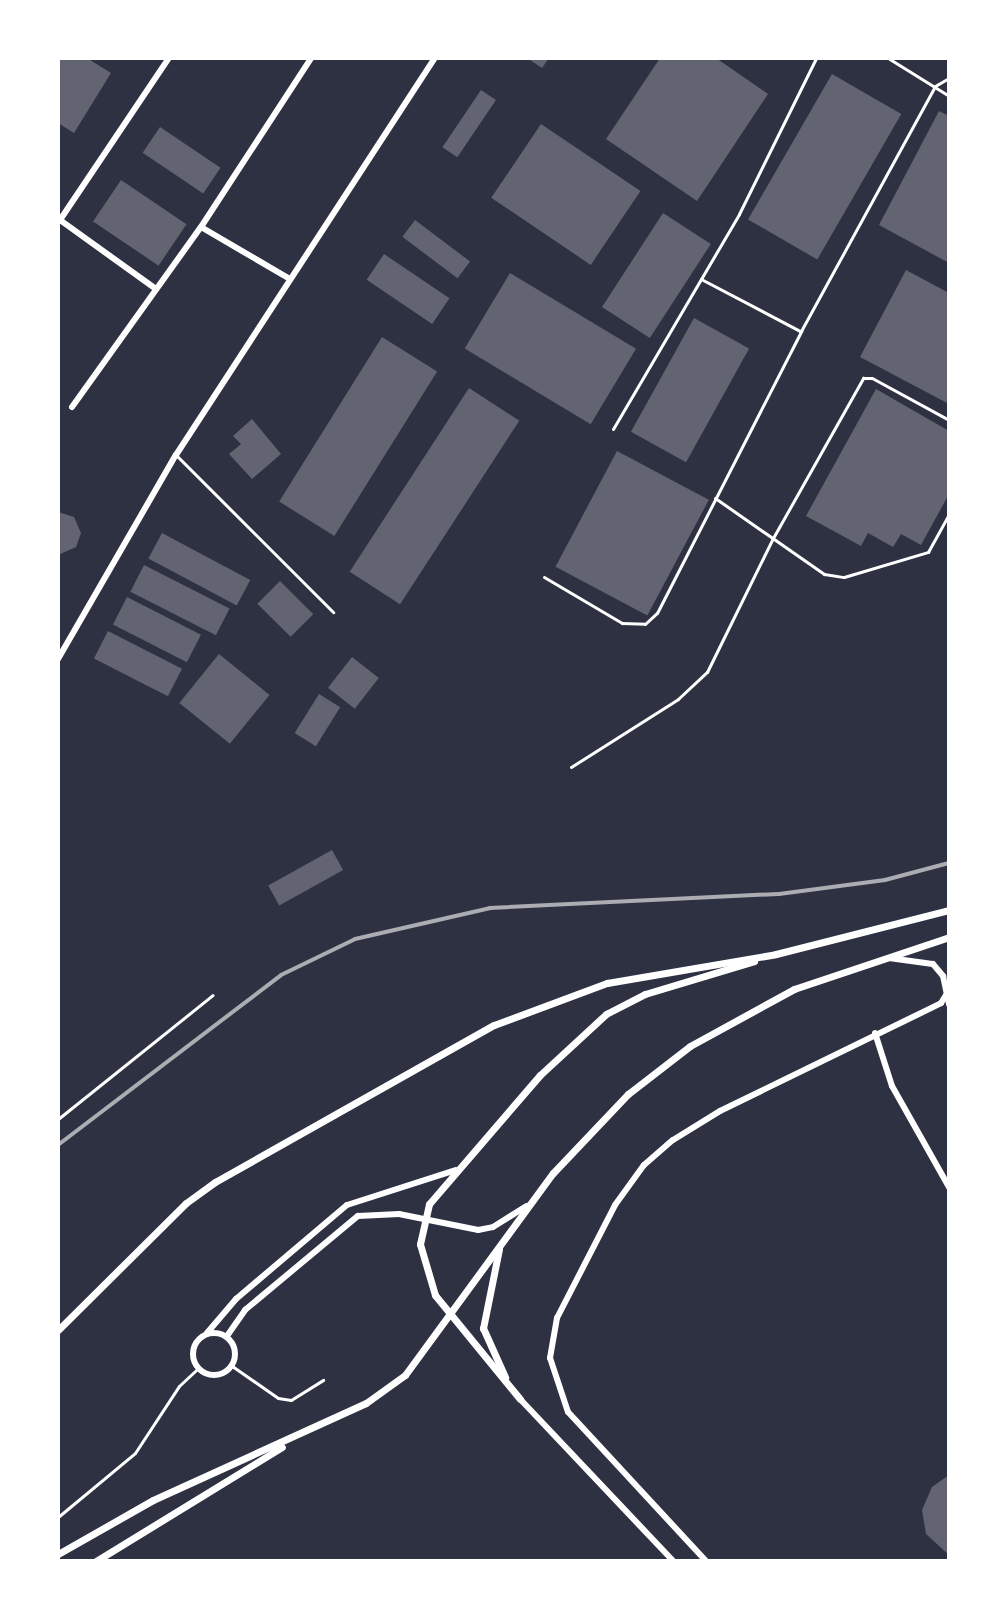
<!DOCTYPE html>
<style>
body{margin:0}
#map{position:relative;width:1007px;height:1619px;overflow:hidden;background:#2d3142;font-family:"Exo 2",sans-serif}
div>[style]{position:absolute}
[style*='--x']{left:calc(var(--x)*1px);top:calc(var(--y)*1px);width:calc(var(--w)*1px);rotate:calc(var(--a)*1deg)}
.building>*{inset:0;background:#626471;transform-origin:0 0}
.service>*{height:3px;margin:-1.5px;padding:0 1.5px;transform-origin:1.5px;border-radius:1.5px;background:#fff}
.minor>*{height:6px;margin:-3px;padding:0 3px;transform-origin:3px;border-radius:3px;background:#fff}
.minor>.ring{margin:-3px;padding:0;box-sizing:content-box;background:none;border:6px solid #fff;border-radius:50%}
.tertiary>*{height:7px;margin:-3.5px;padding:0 3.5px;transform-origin:3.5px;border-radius:3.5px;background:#fff}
.rail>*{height:4px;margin:-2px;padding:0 2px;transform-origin:2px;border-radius:2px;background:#abadb3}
span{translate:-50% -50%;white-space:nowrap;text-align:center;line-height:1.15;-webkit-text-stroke:8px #fff;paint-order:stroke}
.frame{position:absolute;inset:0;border:60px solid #fff;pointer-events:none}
</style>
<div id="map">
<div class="building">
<i style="clip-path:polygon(58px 58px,87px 58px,111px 73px,74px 133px,58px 123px)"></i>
<i style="clip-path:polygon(527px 58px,549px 58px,542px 68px)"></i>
<i style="clip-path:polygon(660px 58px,716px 58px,768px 94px,697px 201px,606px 139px)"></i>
<i style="left:832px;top:74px;width:80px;height:168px;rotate:30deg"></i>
<i style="left:481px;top:90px;width:18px;height:69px;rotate:34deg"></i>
<i style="clip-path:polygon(939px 111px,949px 116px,949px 263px,879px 225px)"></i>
<i style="left:541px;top:124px;width:120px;height:89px;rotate:34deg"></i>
<i style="left:160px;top:127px;width:73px;height:31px;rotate:34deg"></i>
<i style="left:121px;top:180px;width:79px;height:50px;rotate:34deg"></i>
<i style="left:663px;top:213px;width:57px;height:112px;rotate:33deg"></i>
<i style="left:415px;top:220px;width:69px;height:21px;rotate:37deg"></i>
<i style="left:384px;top:254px;width:79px;height:31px;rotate:34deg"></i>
<i style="clip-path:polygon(906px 270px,949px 293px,949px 404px,860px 357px)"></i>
<i style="left:510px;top:273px;width:147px;height:88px;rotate:31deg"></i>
<i style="left:694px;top:318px;width:63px;height:130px;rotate:29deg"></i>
<i style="left:382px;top:337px;width:65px;height:194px;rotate:32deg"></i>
<i style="left:469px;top:388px;width:60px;height:219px;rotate:33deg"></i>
<i style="clip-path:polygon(876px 389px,949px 431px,949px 494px,921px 545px,901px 534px,893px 547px,868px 533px,861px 546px,806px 516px)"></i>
<i style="clip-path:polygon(252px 419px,281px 454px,252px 479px,229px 454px,241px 444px,233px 436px)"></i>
<i style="left:617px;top:451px;width:104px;height:131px;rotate:28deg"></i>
<i style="clip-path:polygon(58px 512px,74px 517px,81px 533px,76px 547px,58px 555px)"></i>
<i style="left:162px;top:533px;width:100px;height:29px;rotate:28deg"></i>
<i style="left:144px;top:565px;width:96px;height:30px;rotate:27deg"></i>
<i style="left:280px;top:581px;width:47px;height:32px;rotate:45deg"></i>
<i style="left:127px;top:597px;width:83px;height:31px;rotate:27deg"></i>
<i style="left:108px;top:631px;width:83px;height:31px;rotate:27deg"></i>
<i style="left:219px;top:654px;width:65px;height:63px;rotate:39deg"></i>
<i style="left:352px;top:657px;width:34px;height:39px;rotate:38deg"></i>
<i style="left:319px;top:694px;width:25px;height:46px;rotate:32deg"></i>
<i style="left:332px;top:850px;width:23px;height:73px;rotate:61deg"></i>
<i style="clip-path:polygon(949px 1475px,949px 1555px,926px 1534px,922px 1510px,932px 1487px)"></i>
</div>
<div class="service">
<i style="--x:888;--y:58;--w:72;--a:31.9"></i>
<i style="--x:701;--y:279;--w:112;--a:27.7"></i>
<i style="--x:613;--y:429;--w:249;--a:-59.6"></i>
<i style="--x:739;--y:214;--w:174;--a:-63.7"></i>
<i style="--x:177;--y:456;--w:221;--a:45"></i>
<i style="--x:715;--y:498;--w:133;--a:34.9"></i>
<i style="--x:824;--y:574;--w:20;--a:9"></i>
<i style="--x:844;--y:577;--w:88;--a:-16.6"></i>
<i style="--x:928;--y:552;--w:43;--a:-61.1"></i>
<i style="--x:544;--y:577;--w:91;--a:30.5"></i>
<i style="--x:622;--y:623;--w:23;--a:2"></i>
<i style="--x:645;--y:624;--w:16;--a:-43"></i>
<i style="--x:657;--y:613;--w:317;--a:-62.9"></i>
<i style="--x:801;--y:331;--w:279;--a:-61.3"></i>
<i style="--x:935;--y:86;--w:16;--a:-30"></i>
<i style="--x:571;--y:767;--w:127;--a:-32.4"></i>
<i style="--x:678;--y:699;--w:40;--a:-43"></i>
<i style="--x:707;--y:672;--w:149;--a:-63.8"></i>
<i style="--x:773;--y:538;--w:184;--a:-60.6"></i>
<i style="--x:863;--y:378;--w:9;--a:0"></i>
<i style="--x:872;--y:378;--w:88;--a:28.6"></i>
<i style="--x:58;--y:1119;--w:198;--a:-38.7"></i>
<i style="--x:232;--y:1366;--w:56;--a:34.8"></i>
<i style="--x:278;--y:1398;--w:13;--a:9"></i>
<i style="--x:291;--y:1400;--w:38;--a:-32"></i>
<i style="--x:58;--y:1517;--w:100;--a:-39.7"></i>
<i style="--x:135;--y:1453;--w:80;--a:-56.7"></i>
<i style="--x:179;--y:1386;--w:26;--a:-43"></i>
</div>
<div class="minor">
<i style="--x:201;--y:227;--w:103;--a:30.3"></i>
<i style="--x:156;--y:289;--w:118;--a:-144.3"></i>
<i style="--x:60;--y:220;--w:195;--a:-56.1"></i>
<i style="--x:72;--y:407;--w:221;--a:-54.4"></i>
<i style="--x:201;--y:227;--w:202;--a:-56.9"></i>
<i style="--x:58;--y:659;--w:236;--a:-60"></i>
<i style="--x:176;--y:455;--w:474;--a:-56.9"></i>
<i style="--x:889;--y:958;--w:44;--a:7.8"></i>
<i style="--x:933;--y:964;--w:16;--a:50"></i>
<i style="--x:943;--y:976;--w:29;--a:78"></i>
<i style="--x:875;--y:1033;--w:56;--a:72.2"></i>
<i style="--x:892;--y:1086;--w:116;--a:60.6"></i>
<i class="ring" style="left:193px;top:1333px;width:36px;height:36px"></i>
<i style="--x:207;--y:1333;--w:45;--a:-49.5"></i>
<i style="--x:236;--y:1299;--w:145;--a:-40.3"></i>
<i style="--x:347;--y:1205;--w:114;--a:-17.8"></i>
<i style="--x:227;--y:1336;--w:32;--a:-55"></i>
<i style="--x:245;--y:1310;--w:147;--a:-39.8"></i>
<i style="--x:358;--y:1216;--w:41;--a:-2.8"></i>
<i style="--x:399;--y:1214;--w:81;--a:11.4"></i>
<i style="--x:478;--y:1230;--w:15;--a:-11"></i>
<i style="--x:493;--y:1227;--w:40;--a:-32"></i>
<i style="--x:520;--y:1399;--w:223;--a:46.6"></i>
<i style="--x:706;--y:1561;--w:203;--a:-132.8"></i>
<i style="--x:568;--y:1412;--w:57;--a:-108.4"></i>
<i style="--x:550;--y:1358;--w:41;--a:-80.1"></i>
<i style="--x:557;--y:1318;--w:127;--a:-62.8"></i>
<i style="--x:615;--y:1205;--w:49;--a:-54.1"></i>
<i style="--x:644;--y:1165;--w:38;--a:-41"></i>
<i style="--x:673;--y:1140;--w:55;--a:-31.7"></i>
<i style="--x:720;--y:1111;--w:246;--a:-26"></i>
<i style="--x:941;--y:1003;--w:15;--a:-58"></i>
</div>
<div class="tertiary">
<i style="--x:499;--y:1249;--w:81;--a:101.4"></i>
<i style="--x:483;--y:1328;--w:54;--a:65.8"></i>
<i style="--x:58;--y:1330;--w:180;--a:-44.8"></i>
<i style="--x:186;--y:1203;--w:36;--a:-36"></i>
<i style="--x:215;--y:1182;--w:320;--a:-29.4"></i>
<i style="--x:494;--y:1025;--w:121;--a:-20.4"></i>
<i style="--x:607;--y:983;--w:171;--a:-9.7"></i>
<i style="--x:776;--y:954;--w:179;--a:-14.3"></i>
<i style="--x:520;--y:1399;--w:134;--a:-129.3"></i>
<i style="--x:435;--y:1295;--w:53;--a:-106.4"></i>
<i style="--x:420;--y:1244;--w:41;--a:-77.3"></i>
<i style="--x:429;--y:1204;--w:170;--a:-49.3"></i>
<i style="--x:540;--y:1075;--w:90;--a:-42.7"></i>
<i style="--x:606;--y:1014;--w:44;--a:-27.1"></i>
<i style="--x:645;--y:994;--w:114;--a:-16.8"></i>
<i style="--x:58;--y:1554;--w:109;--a:-29.6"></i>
<i style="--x:153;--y:1500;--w:234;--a:-24.5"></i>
<i style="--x:366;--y:1403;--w:48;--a:-35.7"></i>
<i style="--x:405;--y:1375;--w:250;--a:-53.8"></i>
<i style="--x:553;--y:1173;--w:109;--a:-46.5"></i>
<i style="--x:628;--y:1094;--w:78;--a:-37.7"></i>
<i style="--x:690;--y:1046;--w:119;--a:-28.7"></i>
<i style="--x:794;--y:989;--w:163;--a:-18.5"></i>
<i style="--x:96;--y:1561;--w:218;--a:-31.5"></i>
</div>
<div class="rail">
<i style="--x:58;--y:1145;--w:280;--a:-37.3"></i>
<i style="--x:281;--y:975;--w:82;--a:-25.9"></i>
<i style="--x:355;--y:939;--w:139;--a:-12.9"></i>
<i style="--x:490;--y:908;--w:289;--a:-2.8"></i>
<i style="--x:779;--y:894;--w:107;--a:-7.5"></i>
<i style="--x:885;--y:880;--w:66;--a:-14.9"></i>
</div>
<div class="frame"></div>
</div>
